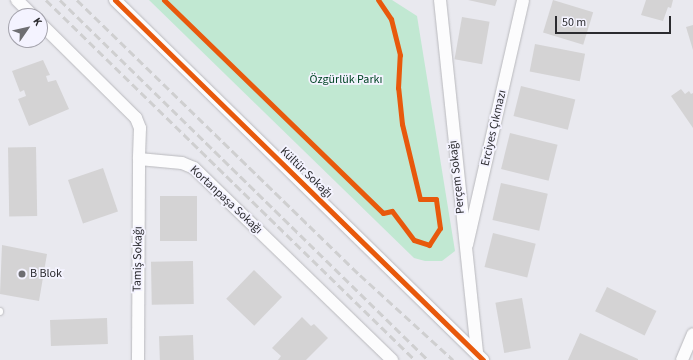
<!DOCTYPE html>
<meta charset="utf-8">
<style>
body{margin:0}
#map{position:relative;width:693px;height:360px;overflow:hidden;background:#e9e9ef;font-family:"Source Sans 3",sans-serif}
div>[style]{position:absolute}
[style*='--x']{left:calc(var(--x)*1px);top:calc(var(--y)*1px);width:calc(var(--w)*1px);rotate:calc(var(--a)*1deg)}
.green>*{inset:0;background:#c1e8d2}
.building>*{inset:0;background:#d4d3d4;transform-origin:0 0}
.roads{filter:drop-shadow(0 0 1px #b9b9bd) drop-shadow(0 0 1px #b9b9bd)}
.service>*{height:6px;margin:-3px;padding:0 3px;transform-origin:3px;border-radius:3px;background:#fcfcfd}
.minor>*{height:12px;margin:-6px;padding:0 6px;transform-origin:6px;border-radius:6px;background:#fcfcfd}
.rail>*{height:3px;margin-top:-1.5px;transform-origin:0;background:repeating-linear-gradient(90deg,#cfcfd0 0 8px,transparent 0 12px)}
.cycleway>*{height:5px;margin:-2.5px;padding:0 2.5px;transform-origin:2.5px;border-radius:2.5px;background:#e8590c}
.dots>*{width:11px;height:11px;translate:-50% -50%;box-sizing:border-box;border:2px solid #f4f3ff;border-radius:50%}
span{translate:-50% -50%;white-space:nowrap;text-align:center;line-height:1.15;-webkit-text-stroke:3.5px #f4f3ff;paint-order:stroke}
.park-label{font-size:12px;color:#004525}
.street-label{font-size:12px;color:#2b2b2f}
.poi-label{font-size:12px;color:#2b2b2f}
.left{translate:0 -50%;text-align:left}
.north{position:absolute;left:8px;top:8px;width:40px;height:40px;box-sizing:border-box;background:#f4f3ff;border:1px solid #a4a3ac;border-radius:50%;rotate:56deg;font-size:11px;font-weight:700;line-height:16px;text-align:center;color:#2b2b2f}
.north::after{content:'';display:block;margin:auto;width:14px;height:18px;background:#6e6e72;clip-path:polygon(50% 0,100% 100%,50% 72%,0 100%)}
.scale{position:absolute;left:555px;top:16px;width:116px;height:18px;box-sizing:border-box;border:2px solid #2b2b2f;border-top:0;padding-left:5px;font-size:12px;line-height:14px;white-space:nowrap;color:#2b2b2f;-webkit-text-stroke:3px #f4f3ff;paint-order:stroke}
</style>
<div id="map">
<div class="green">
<i style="clip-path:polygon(149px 0,392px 0,417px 16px,455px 251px,442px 261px,425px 261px,414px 258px)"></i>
</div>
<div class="building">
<i style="clip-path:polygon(468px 0,497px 0,495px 6px)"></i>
<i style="left:553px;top:0;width:42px;height:34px;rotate:17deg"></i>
<i style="clip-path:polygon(646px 0,673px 0,671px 8px,668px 7px,663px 21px,641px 15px)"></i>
<i style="left:462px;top:17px;width:28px;height:43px;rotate:10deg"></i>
<i style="clip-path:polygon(693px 25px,693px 50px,686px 27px)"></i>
<i style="left:535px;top:44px;width:51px;height:28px;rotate:11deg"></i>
<i style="clip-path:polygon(43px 60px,50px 75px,46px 76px,48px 82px,56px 80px,69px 109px,29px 126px,18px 99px,26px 96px,24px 90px,20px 92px,12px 71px)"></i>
<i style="left:521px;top:86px;width:56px;height:31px;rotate:14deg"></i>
<i style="clip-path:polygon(681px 89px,685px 94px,689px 91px,691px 94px,693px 93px,693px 128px,671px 96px)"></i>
<i style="left:510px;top:133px;width:49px;height:37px;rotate:14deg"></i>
<i style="left:36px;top:147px;width:69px;height:28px;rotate:89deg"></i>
<i style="left:103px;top:168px;width:46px;height:37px;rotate:71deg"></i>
<i style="left:501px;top:183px;width:48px;height:38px;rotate:13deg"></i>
<i style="left:160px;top:196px;width:37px;height:45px"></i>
<i style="left:493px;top:233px;width:44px;height:35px;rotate:14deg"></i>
<i style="clip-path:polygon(2px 245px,47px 254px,39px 301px,0 294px)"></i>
<i style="left:193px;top:261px;width:43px;height:42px;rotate:89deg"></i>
<i style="left:254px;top:270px;width:39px;height:40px;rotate:44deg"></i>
<i style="left:607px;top:287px;width:55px;height:27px;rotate:26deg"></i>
<i style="left:522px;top:298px;width:51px;height:27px;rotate:80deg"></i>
<i style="clip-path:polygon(302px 317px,311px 326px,314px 324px,328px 338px,306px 360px,278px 360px,281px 356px,272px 348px)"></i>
<i style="left:107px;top:318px;width:26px;height:57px;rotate:88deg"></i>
<i style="clip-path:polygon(580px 333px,638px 359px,638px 360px,568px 360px)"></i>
<i style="left:193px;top:335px;width:25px;height:34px;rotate:88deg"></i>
</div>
<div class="roads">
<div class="service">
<i style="--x:0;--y:312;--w:1;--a:-90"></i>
</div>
<div class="minor">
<i style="--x:17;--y:0;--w:23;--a:45"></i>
<i style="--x:115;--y:0;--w:515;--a:44.37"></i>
<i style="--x:440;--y:0;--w:356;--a:84"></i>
<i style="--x:40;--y:23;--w:135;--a:44.7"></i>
<i style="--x:136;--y:118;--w:11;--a:68"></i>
<i style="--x:140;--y:128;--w:31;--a:92"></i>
<i style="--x:139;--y:159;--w:43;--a:5.3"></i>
<i style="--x:182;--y:163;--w:13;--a:23"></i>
<i style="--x:194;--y:168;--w:276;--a:44.1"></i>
<i style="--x:467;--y:245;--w:251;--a:-77.1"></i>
<i style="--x:138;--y:360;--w:201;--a:-89.7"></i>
<i style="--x:682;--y:360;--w:28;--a:-67"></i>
</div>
</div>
<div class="rail">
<i style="--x:46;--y:0;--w:516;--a:44.29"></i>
<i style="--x:60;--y:0;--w:515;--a:44.37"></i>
<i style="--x:77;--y:0;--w:395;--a:44.2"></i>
<i style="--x:360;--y:275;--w:126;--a:42.4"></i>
</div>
<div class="cycleway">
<i style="--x:115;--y:0;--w:515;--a:44.37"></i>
<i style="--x:164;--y:0;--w:305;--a:44.2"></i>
<i style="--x:383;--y:213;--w:9;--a:-13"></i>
<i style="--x:392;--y:211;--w:36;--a:53"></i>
<i style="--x:414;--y:240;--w:16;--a:18"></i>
<i style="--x:429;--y:245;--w:20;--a:-57"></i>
<i style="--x:440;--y:228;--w:29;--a:-98"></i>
<i style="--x:436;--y:199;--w:16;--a:180"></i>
<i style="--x:420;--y:199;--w:77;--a:-103.5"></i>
<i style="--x:402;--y:124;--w:36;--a:-96"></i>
<i style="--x:398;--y:88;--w:33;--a:-87"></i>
<i style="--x:400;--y:55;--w:37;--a:-104"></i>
<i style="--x:391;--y:19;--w:23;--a:-124"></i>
</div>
<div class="dots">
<i style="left:22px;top:274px;background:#6e6e72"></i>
</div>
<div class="park-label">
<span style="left:346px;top:80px">Özgürlük Parkı</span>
</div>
<div class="street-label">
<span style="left:494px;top:128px;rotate:-77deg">Erciyes Çıkmazı</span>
<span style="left:306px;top:173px;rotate:44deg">Kültür Sokağı</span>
<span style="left:457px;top:177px;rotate:-96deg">Perçem Sokağı</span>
<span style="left:226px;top:200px;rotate:43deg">Kortanpaşa Sokağı</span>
<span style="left:138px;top:259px;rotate:-89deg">Tamiş Sokağı</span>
</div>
<div class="poi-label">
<span class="left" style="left:30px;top:274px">B Blok</span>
</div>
<div class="north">K</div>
<div class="scale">50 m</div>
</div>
